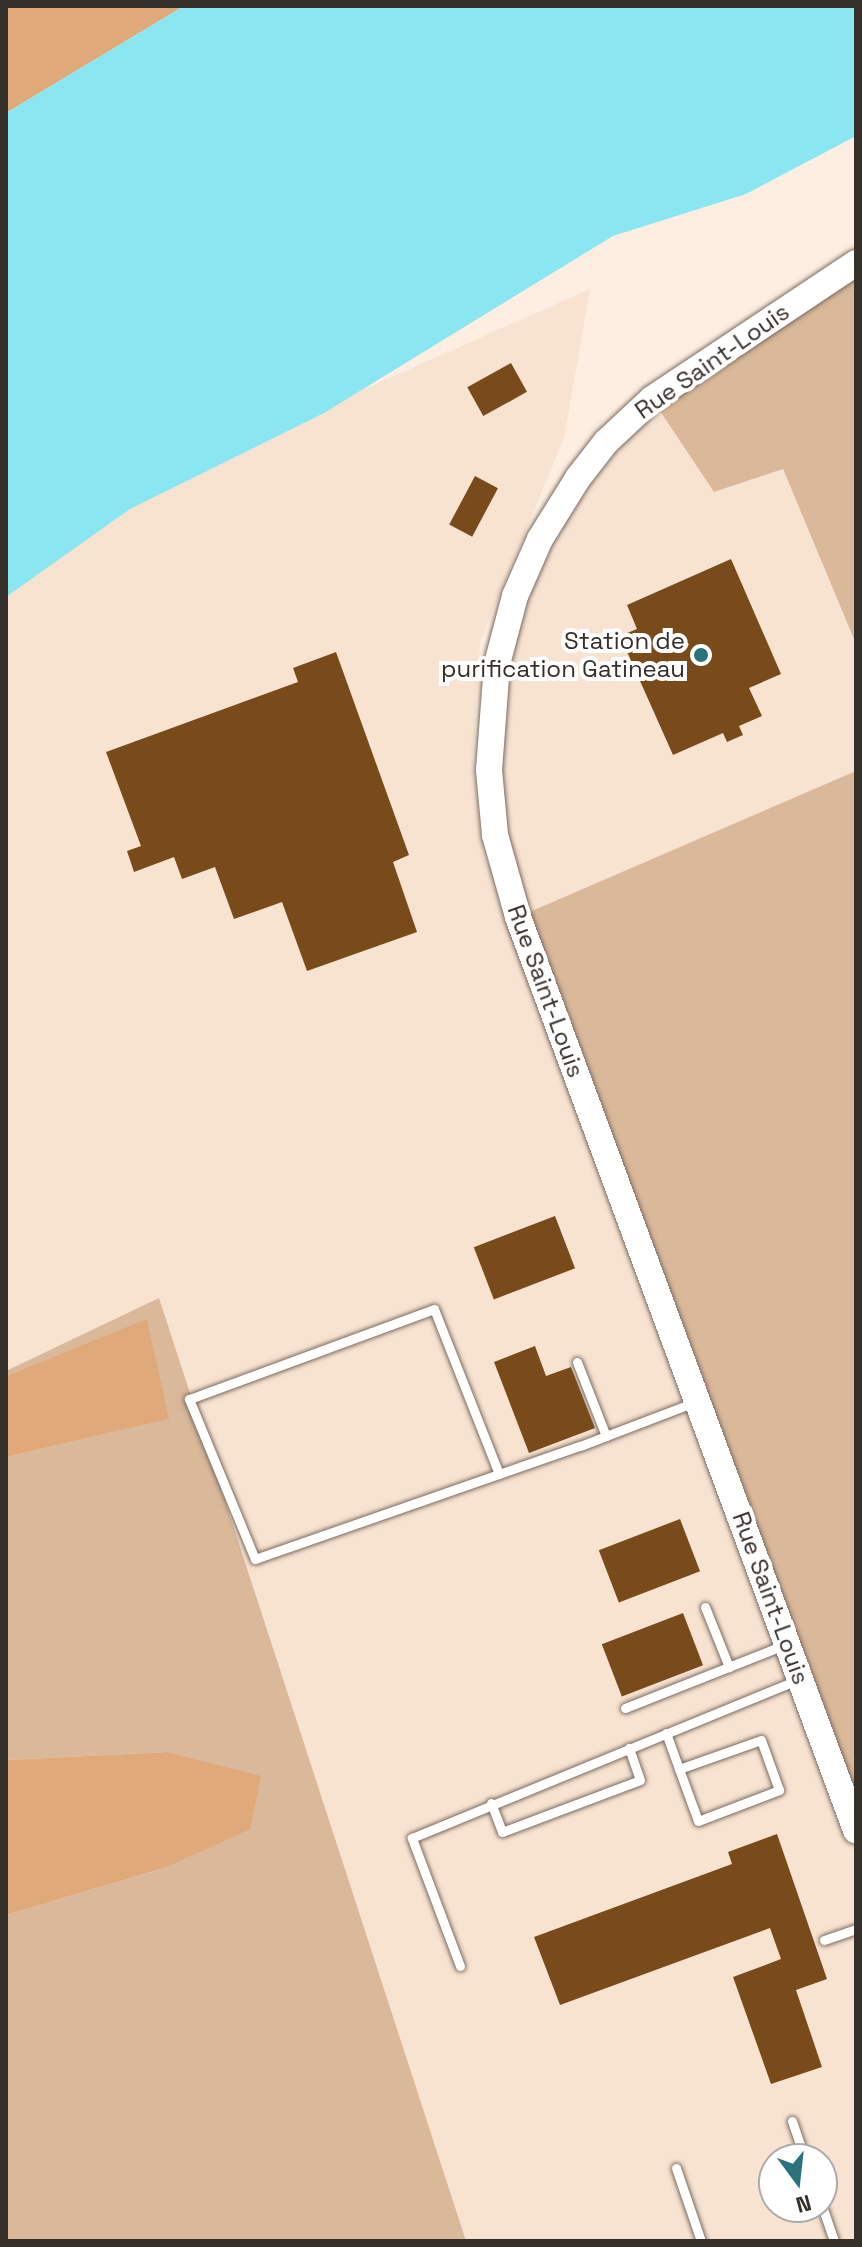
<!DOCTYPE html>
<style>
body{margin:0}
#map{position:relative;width:862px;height:2247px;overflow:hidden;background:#feeee1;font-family:"Space Grotesk",sans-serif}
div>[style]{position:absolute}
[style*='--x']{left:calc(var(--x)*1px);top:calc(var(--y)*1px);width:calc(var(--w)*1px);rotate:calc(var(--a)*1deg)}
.built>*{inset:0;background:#f8e2d0}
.green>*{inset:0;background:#dab89a}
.forest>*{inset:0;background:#dfa979}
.water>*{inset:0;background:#8ae7f1}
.building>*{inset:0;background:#7a4b1a;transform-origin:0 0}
.roads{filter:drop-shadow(0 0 2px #7a6c61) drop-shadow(0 0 2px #7a6c61)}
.lane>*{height:9px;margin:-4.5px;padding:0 4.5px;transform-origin:4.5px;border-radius:4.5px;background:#fff}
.secondary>*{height:26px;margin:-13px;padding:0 13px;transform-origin:13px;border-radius:13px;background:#fff}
.dots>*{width:22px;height:22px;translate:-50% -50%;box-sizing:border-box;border:4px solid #fff;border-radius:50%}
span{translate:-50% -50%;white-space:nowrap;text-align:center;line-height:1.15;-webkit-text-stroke:8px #fff;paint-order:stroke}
.street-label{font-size:24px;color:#352f2a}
.poi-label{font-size:24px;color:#352f2a}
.right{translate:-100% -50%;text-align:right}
.frame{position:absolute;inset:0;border:8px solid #352f2a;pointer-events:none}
.north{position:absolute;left:758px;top:2143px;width:80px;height:80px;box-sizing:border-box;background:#fff;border:2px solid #aeacaa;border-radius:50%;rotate:165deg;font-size:22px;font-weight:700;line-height:32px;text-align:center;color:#352f2a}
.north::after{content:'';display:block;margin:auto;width:28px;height:36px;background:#2a737b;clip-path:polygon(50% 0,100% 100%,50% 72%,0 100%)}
</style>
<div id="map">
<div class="built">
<i style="clip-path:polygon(evenodd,590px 289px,564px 438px,480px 642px,473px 761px,483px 855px,515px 912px,489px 770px,527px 568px,652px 399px,714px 492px,783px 469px,856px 645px,855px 774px,518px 917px,856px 1830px,856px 2241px,6px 2241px,6px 537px,313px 412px,590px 289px,774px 2159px,822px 2159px,822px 2207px,774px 2207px,774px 2159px)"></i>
</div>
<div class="green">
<i style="clip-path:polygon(856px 263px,856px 644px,783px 469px,714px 492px,652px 399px)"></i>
<i style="clip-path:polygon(856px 771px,856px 1830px,518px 917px)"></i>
<i style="clip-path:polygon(159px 1298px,466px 2241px,6px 2241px,6px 1915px,167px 1867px,261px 1777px,168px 1752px,6px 1760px,6px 1457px,168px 1419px,147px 1320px,6px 1376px,6px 1371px)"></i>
</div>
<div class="forest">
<i style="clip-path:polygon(6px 6px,184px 6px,6px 113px)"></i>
<i style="clip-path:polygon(147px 1319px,169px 1419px,6px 1457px,6px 1376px)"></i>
<i style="clip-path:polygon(168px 1752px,261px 1776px,250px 1829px,167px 1867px,6px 1915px,6px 1760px)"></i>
</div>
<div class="water">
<i style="clip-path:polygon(184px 6px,856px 6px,856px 136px,746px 194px,613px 236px,324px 413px,130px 509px,6px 597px,6px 113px)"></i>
</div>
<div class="building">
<i style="left:511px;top:363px;width:33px;height:50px;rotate:61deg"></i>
<i style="left:475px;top:476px;width:26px;height:55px;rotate:28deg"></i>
<i style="clip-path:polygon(731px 559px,781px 674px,749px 688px,762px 716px,739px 726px,743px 735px,727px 742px,723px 733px,673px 755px,620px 636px,637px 629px,627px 605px)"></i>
<i style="clip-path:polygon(336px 652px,409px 855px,393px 862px,417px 932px,307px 971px,282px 902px,234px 919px,215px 867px,182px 879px,174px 857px,134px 872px,127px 851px,141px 846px,106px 752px,298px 682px,293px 668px)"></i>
<i style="left:555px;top:1216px;width:56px;height:87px;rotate:69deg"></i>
<i style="clip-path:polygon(535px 1346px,546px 1376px,571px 1367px,595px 1428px,529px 1453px,494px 1362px)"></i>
<i style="left:680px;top:1519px;width:56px;height:87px;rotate:69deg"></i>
<i style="left:683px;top:1613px;width:56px;height:87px;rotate:69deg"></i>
<i style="clip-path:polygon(777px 1834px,827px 1979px,796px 1990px,822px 2067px,771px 2084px,733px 1977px,781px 1959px,770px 1928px,560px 2005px,534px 1937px,732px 1864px,728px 1852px)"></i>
</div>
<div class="roads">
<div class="lane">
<i style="--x:577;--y:1362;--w:79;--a:68.6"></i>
<i style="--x:606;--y:1436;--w:95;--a:-20.9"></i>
<i style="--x:499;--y:1474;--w:177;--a:-111.5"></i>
<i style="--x:434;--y:1309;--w:261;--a:159.8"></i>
<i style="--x:189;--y:1399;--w:173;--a:67.6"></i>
<i style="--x:255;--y:1559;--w:344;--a:-19.2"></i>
<i style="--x:580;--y:1446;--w:28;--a:-21"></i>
<i style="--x:705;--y:1607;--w:65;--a:68.2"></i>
<i style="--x:625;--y:1708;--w:171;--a:-21.6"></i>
<i style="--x:666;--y:1733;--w:38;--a:70"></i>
<i style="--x:679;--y:1769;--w:55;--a:69.9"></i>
<i style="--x:698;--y:1821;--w:87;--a:-20.9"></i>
<i style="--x:779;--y:1790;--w:53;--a:-109.8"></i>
<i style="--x:761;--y:1740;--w:87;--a:160.5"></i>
<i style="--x:491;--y:1803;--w:31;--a:69"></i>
<i style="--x:502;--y:1832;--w:147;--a:-20.6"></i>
<i style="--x:640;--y:1780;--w:34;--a:-109"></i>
<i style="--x:824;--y:1940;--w:34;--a:-19"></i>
<i style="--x:460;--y:1966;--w:137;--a:-110.6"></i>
<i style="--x:412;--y:1838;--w:416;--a:-22.3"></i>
<i style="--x:792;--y:2121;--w:40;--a:71.1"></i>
<i style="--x:676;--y:2168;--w:77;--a:71.1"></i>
<i style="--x:822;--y:2206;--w:37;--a:71"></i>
</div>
<div class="secondary">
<i style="--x:856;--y:263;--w:245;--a:146.3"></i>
<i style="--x:652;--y:399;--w:63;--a:136.9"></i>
<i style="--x:606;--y:442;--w:46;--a:127.9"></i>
<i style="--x:578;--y:478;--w:72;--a:121.9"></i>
<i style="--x:540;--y:539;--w:62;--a:113.7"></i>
<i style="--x:515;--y:596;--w:70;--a:104.8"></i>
<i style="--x:497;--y:664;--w:106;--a:94.3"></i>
<i style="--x:489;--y:770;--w:65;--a:84.7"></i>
<i style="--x:495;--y:835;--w:85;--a:74.3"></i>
<i style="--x:518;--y:917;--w:974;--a:69.69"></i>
</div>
</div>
<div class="dots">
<i style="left:701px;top:655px;background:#2a737b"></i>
</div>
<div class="street-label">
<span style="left:712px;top:361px;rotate:-35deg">Rue Saint-Louis</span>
<span style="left:546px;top:991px;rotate:70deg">Rue Saint-Louis</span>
<span style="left:771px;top:1598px;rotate:70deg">Rue Saint-Louis</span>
</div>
<div class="poi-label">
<span class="right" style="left:685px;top:655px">Station de<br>purification Gatineau</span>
</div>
<div class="frame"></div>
<div class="north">N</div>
</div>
